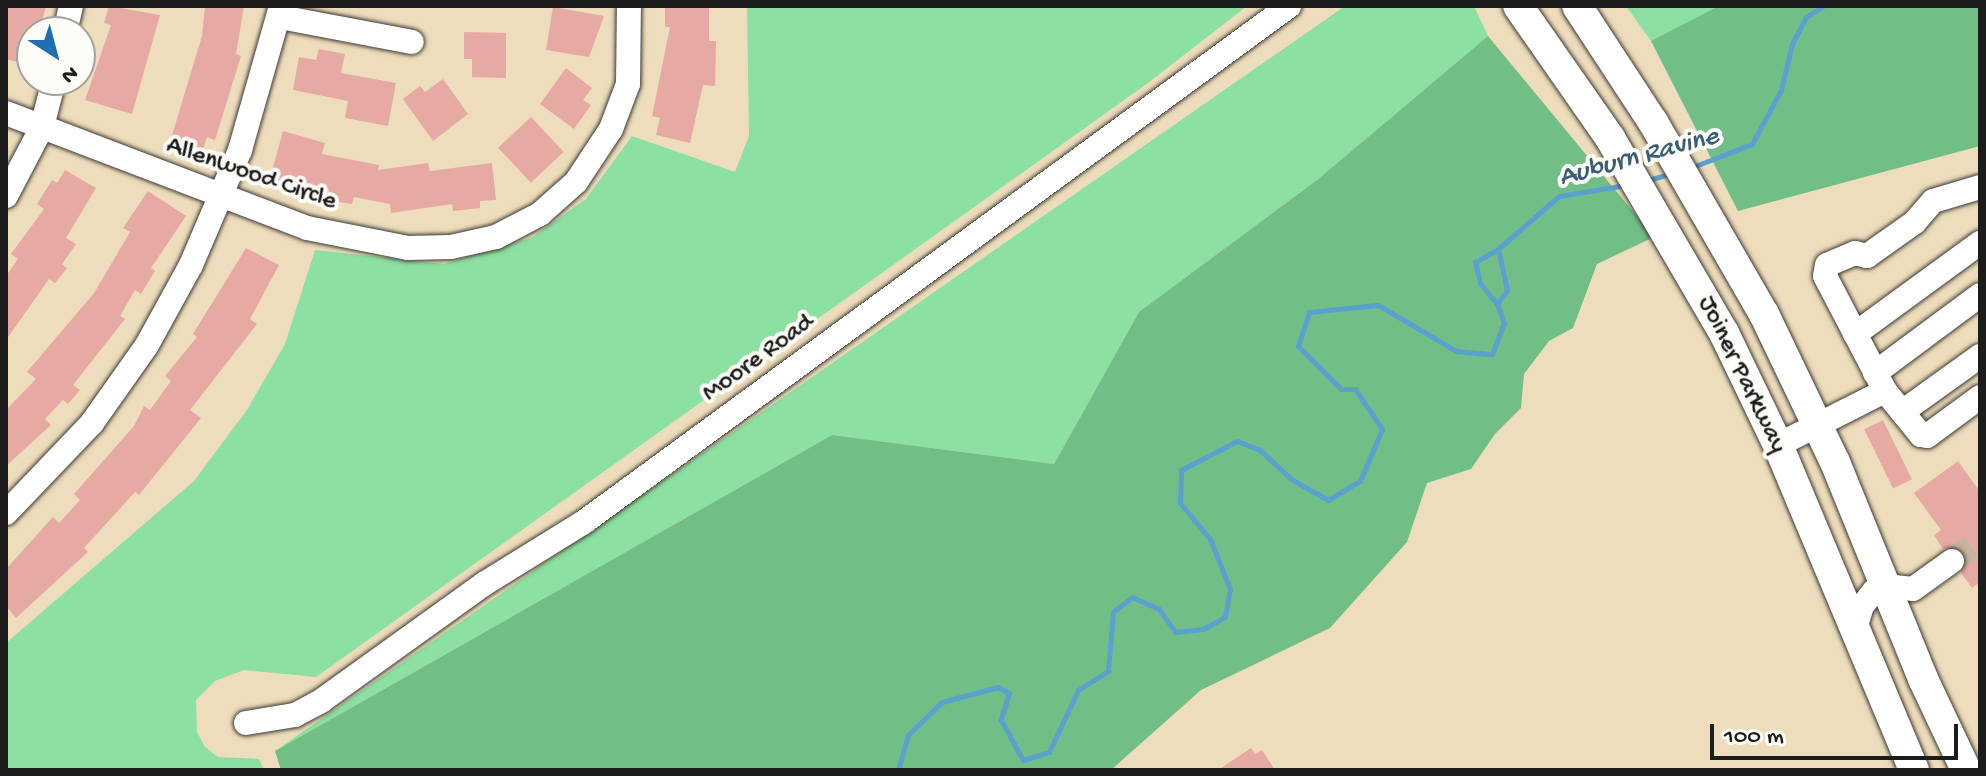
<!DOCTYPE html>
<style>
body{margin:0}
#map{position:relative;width:1986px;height:776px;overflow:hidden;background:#eeddbc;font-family:"Gochi Hand",sans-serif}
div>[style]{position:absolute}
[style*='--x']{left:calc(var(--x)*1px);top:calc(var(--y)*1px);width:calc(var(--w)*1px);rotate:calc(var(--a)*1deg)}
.green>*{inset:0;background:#8ce0a1}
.forest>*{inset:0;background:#71be87}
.stream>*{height:5px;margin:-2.5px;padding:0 2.5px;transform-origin:2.5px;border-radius:2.5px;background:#5aa1d0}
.building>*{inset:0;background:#e7a9a3;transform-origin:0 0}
.minor-tunnel>*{height:24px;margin-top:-12px;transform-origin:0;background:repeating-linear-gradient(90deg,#c4b69c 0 24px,transparent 0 36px)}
.roads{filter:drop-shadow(0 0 2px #3c3934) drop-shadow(0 0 2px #3c3934)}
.minor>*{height:24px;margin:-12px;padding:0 12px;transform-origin:12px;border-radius:12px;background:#fff}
.major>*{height:30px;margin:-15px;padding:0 15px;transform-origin:15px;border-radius:15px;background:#fff}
span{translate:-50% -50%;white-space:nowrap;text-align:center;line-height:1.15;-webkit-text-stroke:8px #fdfcf7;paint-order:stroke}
.street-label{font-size:26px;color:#1c1c1c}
.water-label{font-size:28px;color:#3b5e76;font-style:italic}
.frame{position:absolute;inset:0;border:8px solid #1c1c1c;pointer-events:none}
.north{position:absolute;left:16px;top:16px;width:80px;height:80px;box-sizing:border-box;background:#fdfcf7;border:2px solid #a3a29f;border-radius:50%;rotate:144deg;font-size:22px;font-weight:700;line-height:32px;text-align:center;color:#1c1c1c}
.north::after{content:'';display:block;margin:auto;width:28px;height:36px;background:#1f6fb2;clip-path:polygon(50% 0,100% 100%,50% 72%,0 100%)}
.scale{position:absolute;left:1710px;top:724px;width:248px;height:36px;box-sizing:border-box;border:4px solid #1c1c1c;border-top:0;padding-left:10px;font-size:24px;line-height:28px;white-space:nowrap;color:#1c1c1c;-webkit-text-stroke:6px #fdfcf7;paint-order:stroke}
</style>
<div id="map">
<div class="green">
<i style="clip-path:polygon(747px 6px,1247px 6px,1148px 83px,316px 677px,244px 670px,215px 681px,196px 700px,197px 732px,205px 747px,218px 757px,259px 759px,264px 770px,6px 770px,6px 643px,194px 481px,247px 410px,285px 344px,315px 250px,444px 264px,531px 238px,586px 199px,632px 136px,735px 172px,749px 136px)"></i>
<i style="clip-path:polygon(1345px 6px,1474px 6px,1488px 36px,1317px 180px,1139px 312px,1054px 464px,832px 435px,275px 751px)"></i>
<i style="clip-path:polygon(1626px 6px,1741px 6px,1651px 41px)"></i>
</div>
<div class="forest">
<i style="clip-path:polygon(1719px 6px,1980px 6px,1980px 146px,1738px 211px,1651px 41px)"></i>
<i style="clip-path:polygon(1488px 36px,1654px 237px,1597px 264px,1573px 328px,1549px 341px,1524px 374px,1521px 408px,1495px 434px,1471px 469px,1427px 483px,1407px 542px,1330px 628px,1201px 690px,1111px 770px,281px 770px,275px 751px,832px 435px,1054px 464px,1139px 312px,1317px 180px)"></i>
</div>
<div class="stream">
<i style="--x:1690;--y:168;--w:66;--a:-21.2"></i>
<i style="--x:1752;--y:144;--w:61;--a:-61.8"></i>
<i style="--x:1781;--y:90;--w:47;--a:-76.6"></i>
<i style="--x:1792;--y:44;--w:30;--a:-63"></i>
<i style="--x:1806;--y:17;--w:20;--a:-33"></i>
<i style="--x:1648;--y:180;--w:26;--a:-16"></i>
<i style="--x:1497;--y:304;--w:27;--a:-129"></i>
<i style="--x:1480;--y:283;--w:22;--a:-103"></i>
<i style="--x:1475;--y:262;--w:26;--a:-29"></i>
<i style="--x:898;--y:770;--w:36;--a:-74"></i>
<i style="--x:908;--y:735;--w:47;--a:-44.1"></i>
<i style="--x:942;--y:702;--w:58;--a:-15"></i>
<i style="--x:998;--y:687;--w:13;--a:29"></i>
<i style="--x:1009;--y:693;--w:28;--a:107"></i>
<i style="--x:1001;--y:720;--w:46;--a:61.2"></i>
<i style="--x:1023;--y:760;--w:27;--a:-17"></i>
<i style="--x:1049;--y:752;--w:68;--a:-64.9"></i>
<i style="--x:1078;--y:690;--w:36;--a:-32"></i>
<i style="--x:1108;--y:671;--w:59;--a:-85.2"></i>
<i style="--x:1113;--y:612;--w:24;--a:-38"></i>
<i style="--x:1132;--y:597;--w:30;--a:24"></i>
<i style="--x:1159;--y:609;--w:28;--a:55"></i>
<i style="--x:1175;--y:632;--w:28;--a:-6"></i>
<i style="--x:1203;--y:629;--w:25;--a:-29"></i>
<i style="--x:1225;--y:617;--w:28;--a:-80"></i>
<i style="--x:1230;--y:589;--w:54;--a:-111.8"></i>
<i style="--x:1210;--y:539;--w:47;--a:-129.8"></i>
<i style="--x:1180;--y:503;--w:33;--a:-88"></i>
<i style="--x:1181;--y:470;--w:63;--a:-27.4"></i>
<i style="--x:1237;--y:441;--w:25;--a:21"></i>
<i style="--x:1260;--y:450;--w:42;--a:43.1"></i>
<i style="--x:1291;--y:479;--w:43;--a:29.6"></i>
<i style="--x:1328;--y:500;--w:37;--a:-31"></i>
<i style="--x:1360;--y:481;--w:56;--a:-67.1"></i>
<i style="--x:1382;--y:429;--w:48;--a:-124"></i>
<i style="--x:1355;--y:389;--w:14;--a:180"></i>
<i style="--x:1341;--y:389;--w:61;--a:-135"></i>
<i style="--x:1298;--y:346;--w:36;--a:-72"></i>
<i style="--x:1309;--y:312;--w:69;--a:-5.8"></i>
<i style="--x:1378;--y:305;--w:91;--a:30.5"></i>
<i style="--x:1456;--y:351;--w:36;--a:5"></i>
<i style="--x:1492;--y:354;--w:33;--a:-69"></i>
<i style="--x:1504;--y:323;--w:20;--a:-110"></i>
<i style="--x:1497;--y:304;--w:17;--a:-54"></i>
<i style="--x:1507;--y:290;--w:42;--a:-102.4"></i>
<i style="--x:1498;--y:249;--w:81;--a:-41"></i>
<i style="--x:1559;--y:196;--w:68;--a:-9.3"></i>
</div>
<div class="building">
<i style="clip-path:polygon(6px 6px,46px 6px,39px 32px,32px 32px,32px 66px,6px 59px)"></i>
<i style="clip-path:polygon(109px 6px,160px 15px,132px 114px,85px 100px,111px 25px,104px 23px)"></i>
<i style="clip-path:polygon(205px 6px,244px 6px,236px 54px,241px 56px,215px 140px,207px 137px,202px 152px,170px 142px,202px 36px)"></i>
<i style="clip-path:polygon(665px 6px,709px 6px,709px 41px,716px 41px,715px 86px,703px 85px,690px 143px,656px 135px,660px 118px,652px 116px,670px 27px,665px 27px)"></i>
<i style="clip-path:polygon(553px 7px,604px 16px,589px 57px,546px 50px)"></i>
<i style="clip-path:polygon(464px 32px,506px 33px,506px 78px,472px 77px,472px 59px,464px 59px)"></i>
<i style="clip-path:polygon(319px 49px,345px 54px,341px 73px,396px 83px,388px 126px,345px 118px,348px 101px,293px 90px,299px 57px,316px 60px)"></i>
<i style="clip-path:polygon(566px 68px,592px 88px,583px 100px,591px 105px,574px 129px,540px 104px)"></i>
<i style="clip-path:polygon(443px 79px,468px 114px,433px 141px,403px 99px,420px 86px,425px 92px)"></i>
<i style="left:531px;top:117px;width:48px;height:45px;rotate:47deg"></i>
<i style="clip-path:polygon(283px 131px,325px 143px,322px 154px,379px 165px,378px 170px,428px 163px,430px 171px,492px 163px,496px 200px,480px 201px,480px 208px,453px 211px,452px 204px,391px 213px,390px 204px,354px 197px,352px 204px,327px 200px,329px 189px,293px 179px,291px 188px,269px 182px)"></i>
<i style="clip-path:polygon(65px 170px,96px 188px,66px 238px,76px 244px,62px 264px,67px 268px,55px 283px,49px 279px,6px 340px,6px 276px,18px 259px,11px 254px,44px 209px,37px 204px,52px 180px,57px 183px)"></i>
<i style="clip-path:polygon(148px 191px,186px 216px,151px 268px,155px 271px,141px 294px,135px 290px,120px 316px,125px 319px,73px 385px,80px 390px,68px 404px,63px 400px,45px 419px,51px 425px,6px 466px,6px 410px,36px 379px,27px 372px,94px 293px,130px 232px,123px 228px)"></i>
<i style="clip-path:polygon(246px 248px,279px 265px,250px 319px,257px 324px,190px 410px,201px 418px,139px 495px,135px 492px,84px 548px,88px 552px,16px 618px,6px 606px,6px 569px,53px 517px,59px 523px,80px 500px,74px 494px,134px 426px,144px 406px,150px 410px,171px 381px,165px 376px,197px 337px,193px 334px)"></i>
<i style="left:1883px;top:420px;width:66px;height:21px;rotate:64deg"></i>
<i style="clip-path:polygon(1958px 461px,1980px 492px,1980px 582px,1972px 588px,1961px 573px,1965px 553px,1957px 547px,1943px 549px,1934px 535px,1941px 530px,1914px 493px)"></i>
<i style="clip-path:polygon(1251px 748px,1255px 754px,1262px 750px,1275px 770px,1218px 770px)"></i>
</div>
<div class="minor-tunnel">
<i style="--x:1952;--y:561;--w:35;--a:-37"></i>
</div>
<div class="roads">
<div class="minor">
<i style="--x:280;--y:17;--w:134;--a:10.7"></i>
<i style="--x:65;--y:32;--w:27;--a:-77"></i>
<i style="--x:6;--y:113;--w:322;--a:20.9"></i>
<i style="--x:307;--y:228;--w:103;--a:11.2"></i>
<i style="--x:408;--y:248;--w:43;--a:-1.3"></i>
<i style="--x:451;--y:247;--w:46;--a:-12.5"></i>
<i style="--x:496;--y:237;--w:50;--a:-27.6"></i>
<i style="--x:540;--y:214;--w:48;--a:-41.6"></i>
<i style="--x:576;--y:182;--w:64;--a:-56.6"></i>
<i style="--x:611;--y:129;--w:48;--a:-69.3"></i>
<i style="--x:628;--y:84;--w:78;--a:-89.3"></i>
<i style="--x:1980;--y:187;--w:49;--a:163.4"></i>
<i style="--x:1933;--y:201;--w:28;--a:131"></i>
<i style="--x:1915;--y:222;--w:59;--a:144.7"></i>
<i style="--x:1867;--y:256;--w:12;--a:-166"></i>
<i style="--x:1855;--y:253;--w:30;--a:157"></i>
<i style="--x:1827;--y:265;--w:11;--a:100"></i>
<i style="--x:1825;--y:276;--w:130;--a:62.4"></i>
<i style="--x:1885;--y:391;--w:57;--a:50.7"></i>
<i style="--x:1921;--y:435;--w:6;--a:9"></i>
<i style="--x:1927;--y:436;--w:66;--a:-36.3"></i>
<i style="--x:6;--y:196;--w:78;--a:-62.4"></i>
<i style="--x:42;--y:127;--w:49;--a:-75.7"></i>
<i style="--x:1855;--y:334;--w:155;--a:-36.1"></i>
<i style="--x:1875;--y:373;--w:131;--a:-36.6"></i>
<i style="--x:1902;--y:412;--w:96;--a:-35.7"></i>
<i style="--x:1778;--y:445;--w:120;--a:-26.8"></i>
<i style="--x:6;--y:513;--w:124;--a:-46.3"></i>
<i style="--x:92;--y:423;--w:95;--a:-54.8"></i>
<i style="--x:147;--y:345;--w:91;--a:-61.2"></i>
<i style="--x:191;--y:265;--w:125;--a:-66.9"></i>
<i style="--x:240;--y:150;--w:150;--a:-74.1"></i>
<i style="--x:1854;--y:632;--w:27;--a:-73"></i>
<i style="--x:1862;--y:606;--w:19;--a:-51"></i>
<i style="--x:1874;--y:591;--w:12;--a:-24"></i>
<i style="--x:1885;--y:586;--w:28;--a:6"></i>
<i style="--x:1913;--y:589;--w:48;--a:-35.7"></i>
<i style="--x:246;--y:723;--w:50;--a:-9.3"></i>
<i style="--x:295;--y:715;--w:30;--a:-28"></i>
<i style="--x:321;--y:701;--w:201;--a:-35.7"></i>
<i style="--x:484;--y:584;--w:118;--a:-31.8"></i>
<i style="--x:584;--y:522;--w:874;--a:-36.2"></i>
</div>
<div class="major">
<i style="--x:1518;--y:6;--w:161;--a:55.1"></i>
<i style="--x:1610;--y:138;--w:226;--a:59.7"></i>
<i style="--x:1724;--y:333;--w:124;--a:64.3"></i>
<i style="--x:1778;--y:445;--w:352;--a:67.3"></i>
<i style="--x:1577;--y:6;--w:139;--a:56.8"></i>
<i style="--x:1653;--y:122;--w:222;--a:60"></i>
<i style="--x:1764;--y:314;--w:164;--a:64.4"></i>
<i style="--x:1835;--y:462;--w:234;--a:67.9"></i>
<i style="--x:1923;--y:679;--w:101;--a:64.7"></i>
</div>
</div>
<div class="street-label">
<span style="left:251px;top:175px;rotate:19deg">Allenwood Circle</span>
<span style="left:759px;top:359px;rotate:-36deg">Moore Road</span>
<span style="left:1741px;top:375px;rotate:64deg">Joiner Parkway</span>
</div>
<div class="water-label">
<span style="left:1639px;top:158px;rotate:-15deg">Auburn Ravine</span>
</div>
<div class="frame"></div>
<div class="north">N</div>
<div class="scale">100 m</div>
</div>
